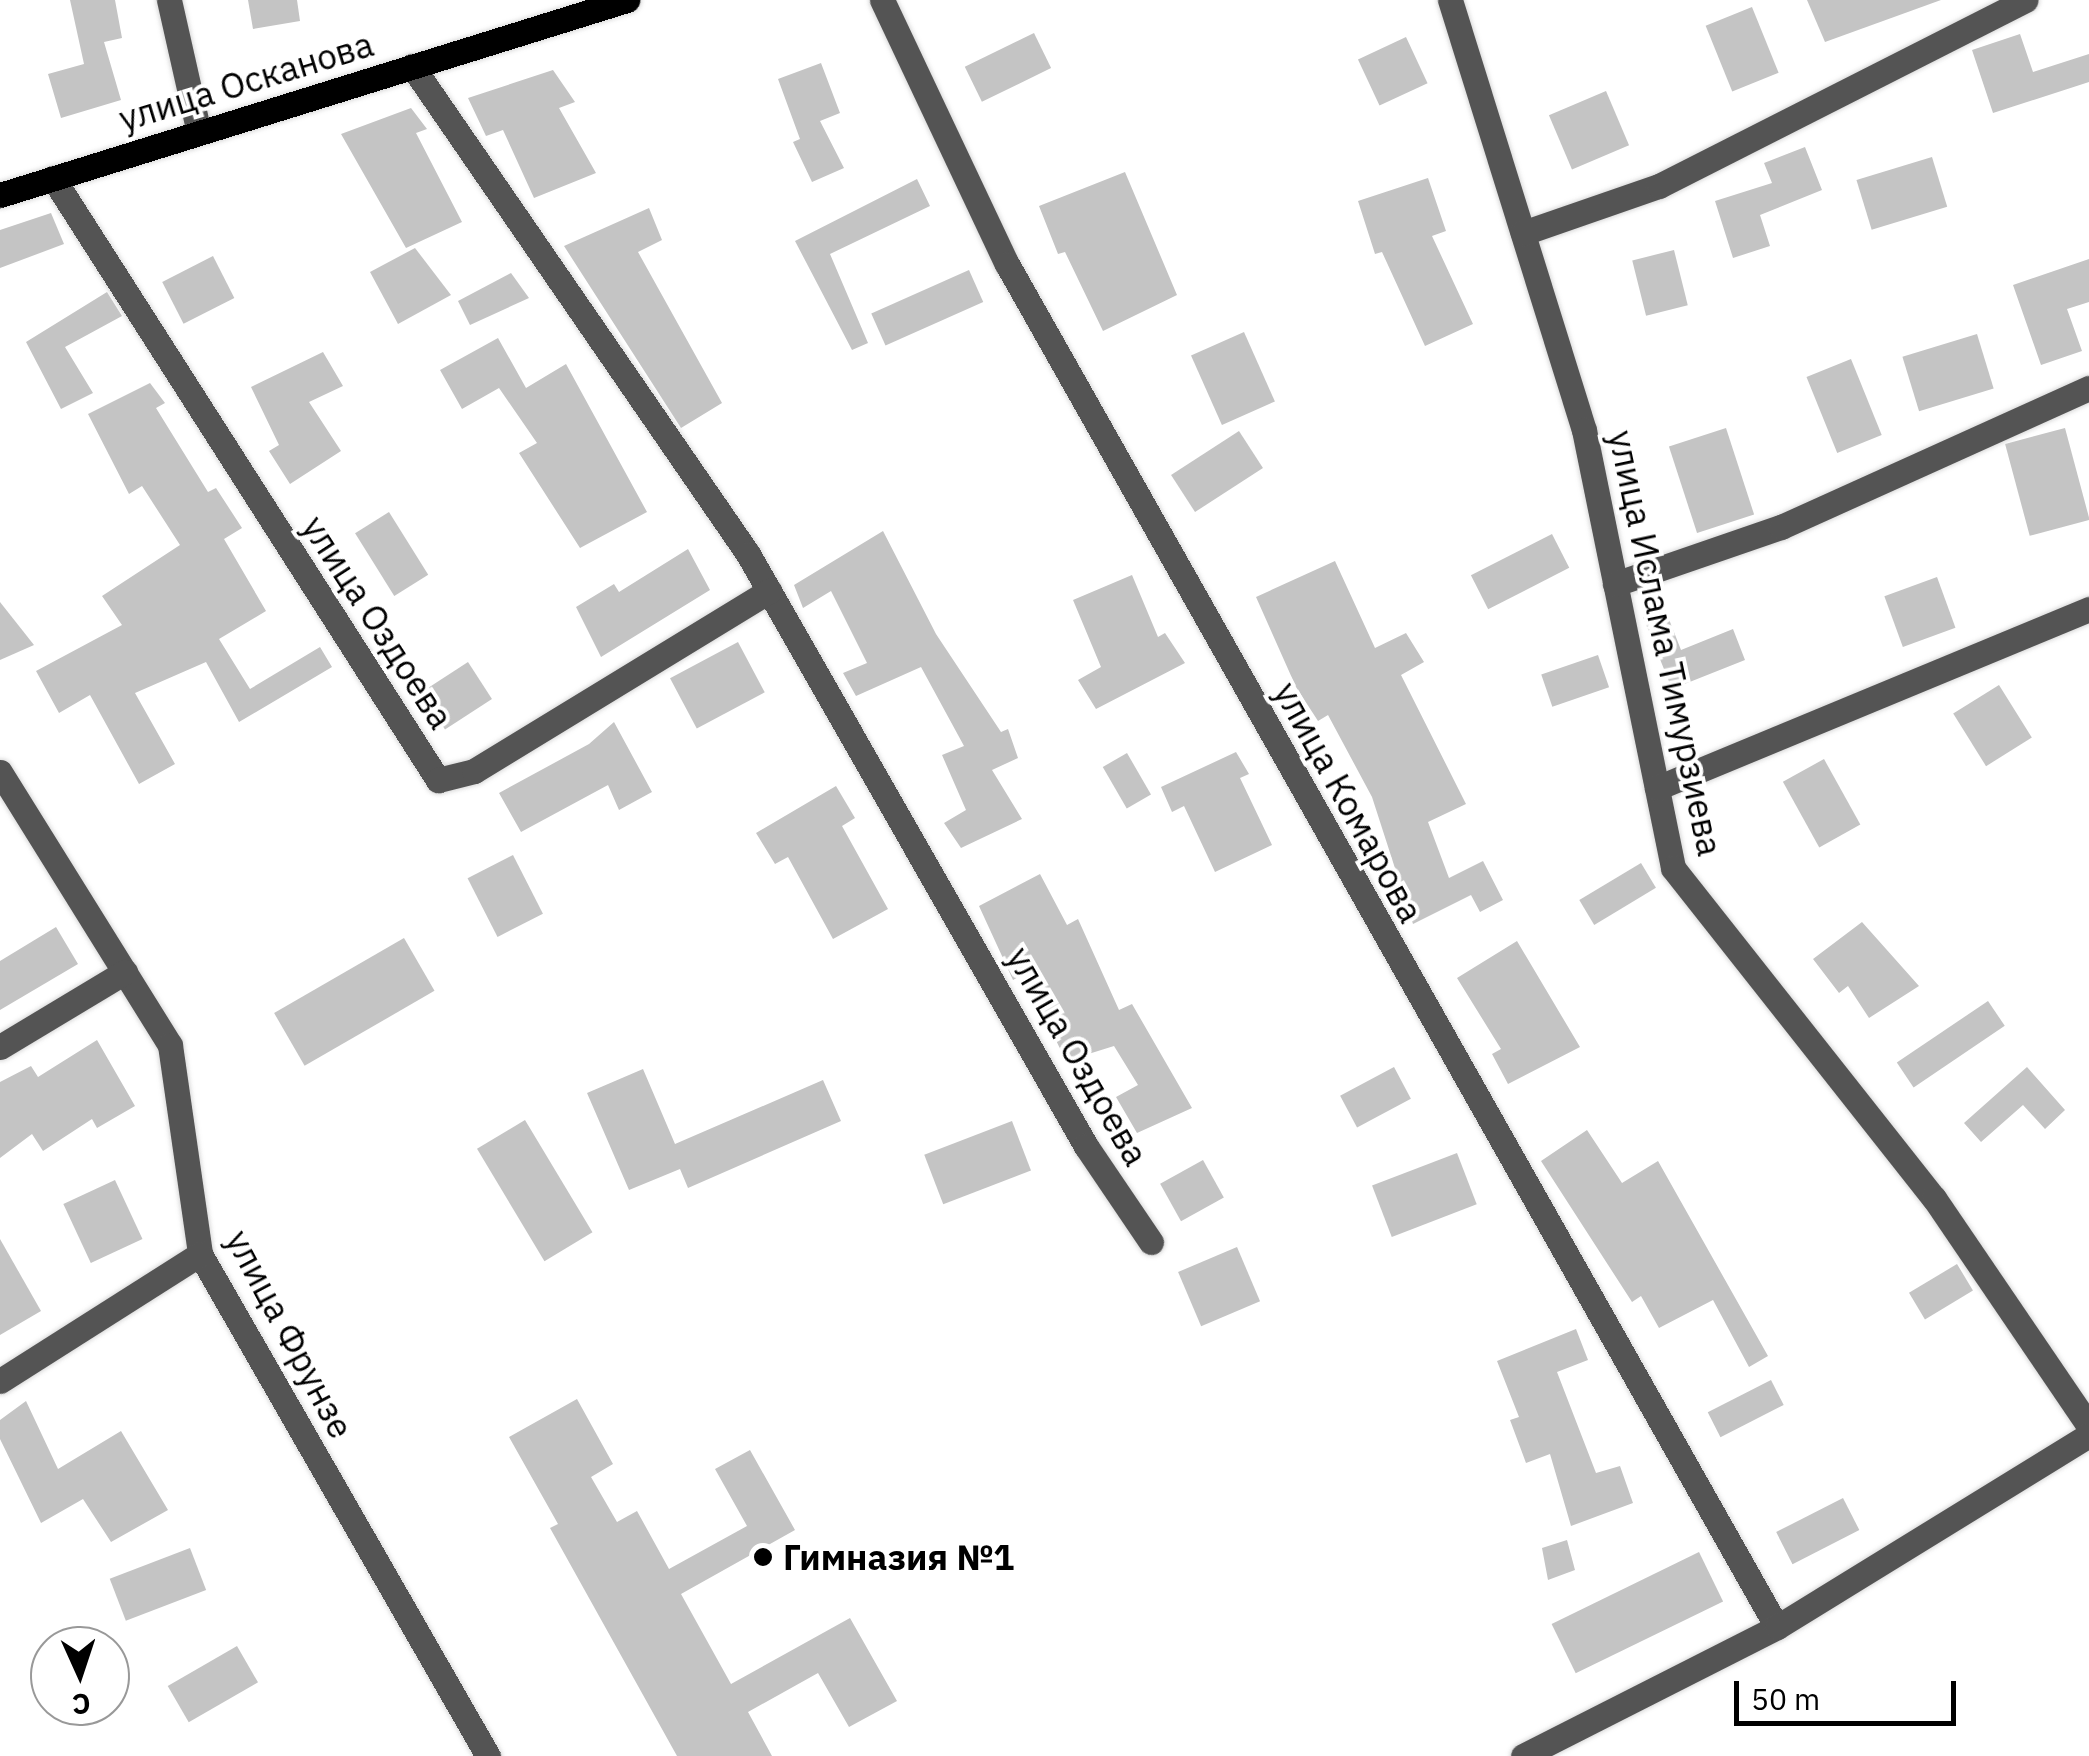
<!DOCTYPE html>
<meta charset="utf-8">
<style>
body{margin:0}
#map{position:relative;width:2089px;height:1756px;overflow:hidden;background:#fff;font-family:"IBM Plex Sans",sans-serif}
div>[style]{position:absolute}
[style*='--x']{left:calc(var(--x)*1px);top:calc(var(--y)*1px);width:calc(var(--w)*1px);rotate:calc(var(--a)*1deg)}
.building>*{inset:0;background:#c4c4c4;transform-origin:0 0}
.roads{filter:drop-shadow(0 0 2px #dbdbdb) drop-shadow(0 0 2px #dbdbdb)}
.minor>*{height:25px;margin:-12.5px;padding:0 12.5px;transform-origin:12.5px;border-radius:12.5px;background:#545454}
.major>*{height:25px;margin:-12.5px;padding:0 12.5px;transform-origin:12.5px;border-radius:12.5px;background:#000}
.dots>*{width:28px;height:28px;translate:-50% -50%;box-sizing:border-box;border:5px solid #fff;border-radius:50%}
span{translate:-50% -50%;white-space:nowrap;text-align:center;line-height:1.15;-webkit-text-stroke:8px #fff;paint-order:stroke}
.street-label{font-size:35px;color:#000}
.poi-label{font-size:35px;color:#000;font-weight:700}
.left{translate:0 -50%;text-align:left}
.north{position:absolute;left:30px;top:1626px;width:100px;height:100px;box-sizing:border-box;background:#fff;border:2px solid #999;border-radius:50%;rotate:177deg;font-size:28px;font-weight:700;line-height:40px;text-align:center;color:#000}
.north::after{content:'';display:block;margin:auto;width:35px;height:45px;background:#000;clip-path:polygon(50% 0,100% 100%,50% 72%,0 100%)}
.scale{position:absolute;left:1734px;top:1681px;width:222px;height:45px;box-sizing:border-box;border:5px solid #000;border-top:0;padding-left:12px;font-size:30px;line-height:35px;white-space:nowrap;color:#000;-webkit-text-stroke:8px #fff;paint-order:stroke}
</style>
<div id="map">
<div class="building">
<i style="clip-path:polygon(70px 0,115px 0,122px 38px,104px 42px,121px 100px,61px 118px,48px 74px,84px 64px)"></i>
<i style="clip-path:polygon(248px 0,297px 0,300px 21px,253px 29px)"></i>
<i style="clip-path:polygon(1807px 0,1941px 0,1825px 42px)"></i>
<i style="left:1752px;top:7px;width:71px;height:50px;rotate:68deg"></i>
<i style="left:1034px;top:33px;width:39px;height:77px;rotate:64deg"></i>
<i style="clip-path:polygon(2020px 34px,2033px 72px,2089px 54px,2089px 82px,1993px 113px,1972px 50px)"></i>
<i style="left:1406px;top:37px;width:51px;height:53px;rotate:65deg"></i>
<i style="clip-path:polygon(821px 63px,840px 113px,820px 121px,844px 168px,812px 182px,793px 142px,800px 139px,778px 79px)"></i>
<i style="clip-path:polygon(553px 70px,575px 102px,559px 108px,596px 173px,534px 198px,503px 130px,486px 136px,468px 98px)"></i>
<i style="left:1606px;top:91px;width:59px;height:62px;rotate:67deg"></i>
<i style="clip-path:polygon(411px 108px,427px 129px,416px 133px,462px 222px,406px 248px,341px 134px)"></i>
<i style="clip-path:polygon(1805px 147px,1822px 190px,1760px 215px,1770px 246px,1733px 258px,1715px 201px,1772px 183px,1764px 163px)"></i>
<i style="left:1932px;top:157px;width:52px;height:79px;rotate:73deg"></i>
<i style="clip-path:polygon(1125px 172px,1177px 295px,1103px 331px,1065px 252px,1058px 254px,1039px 206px)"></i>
<i style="clip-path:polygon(1428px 178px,1446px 231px,1432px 236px,1473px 324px,1425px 346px,1382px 252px,1375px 254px,1358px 201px)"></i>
<i style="clip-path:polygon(917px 179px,930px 206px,830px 254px,868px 343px,852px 350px,795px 241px)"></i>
<i style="clip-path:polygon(649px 208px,662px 240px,638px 252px,722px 403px,681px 428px,564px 246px)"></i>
<i style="clip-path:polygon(51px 213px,64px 244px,0 268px,0 230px)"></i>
<i style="clip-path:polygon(415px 248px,451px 295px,398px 324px,370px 272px)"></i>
<i style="left:1674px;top:250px;width:57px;height:43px;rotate:76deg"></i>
<i style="left:213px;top:256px;width:47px;height:57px;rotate:63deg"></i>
<i style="clip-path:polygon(2089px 259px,2089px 302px,2067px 309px,2082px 351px,2041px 365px,2013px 285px)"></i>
<i style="left:969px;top:270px;width:35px;height:107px;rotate:66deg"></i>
<i style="clip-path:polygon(511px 273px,529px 298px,470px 325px,458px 301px)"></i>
<i style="clip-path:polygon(107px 292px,122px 316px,65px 347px,93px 393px,61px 409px,26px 342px)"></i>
<i style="left:1244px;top:332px;width:76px;height:58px;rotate:66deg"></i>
<i style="left:1977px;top:334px;width:57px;height:78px;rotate:73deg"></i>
<i style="clip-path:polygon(498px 338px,526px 388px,566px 364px,647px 512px,580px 548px,519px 453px,537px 443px,499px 388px,462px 409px,440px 370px)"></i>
<i style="clip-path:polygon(323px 352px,343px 386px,309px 402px,341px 451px,290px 484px,269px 451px,279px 445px,251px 387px)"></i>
<i style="left:1851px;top:359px;width:82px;height:48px;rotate:68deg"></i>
<i style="clip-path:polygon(150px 383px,165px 403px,156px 408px,208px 492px,216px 488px,242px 528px,224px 539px,266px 611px,219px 639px,250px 689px,320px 647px,332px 667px,239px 722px,206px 662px,135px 693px,175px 764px,139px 784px,90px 695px,59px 713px,36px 671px,122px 625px,102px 596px,180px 545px,142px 486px,129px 494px,88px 414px)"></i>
<i style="left:1726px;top:428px;width:91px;height:60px;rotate:72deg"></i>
<i style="left:2065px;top:428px;width:95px;height:62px;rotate:75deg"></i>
<i style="left:1239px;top:431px;width:44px;height:81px;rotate:57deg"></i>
<i style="left:389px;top:512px;width:74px;height:40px;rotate:58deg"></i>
<i style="clip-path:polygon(883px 531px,936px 634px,1001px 732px,1008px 729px,1018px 758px,992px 770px,1022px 819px,961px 848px,944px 823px,966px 810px,942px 755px,964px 746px,921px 667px,856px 696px,843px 673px,867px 663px,831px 591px,803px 608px,794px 585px)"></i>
<i style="left:1552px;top:534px;width:38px;height:91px;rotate:63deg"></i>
<i style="clip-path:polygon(688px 549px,710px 590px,601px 657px,576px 607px,614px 584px,619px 592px)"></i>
<i style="clip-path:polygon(1335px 561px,1375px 648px,1406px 633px,1424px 662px,1401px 675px,1466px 804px,1428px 822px,1449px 878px,1483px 861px,1503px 900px,1480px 912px,1471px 895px,1413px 924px,1372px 797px,1328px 715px,1318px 721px,1296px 687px,1256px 597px)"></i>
<i style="clip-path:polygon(1132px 575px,1158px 637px,1165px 633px,1185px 663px,1096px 709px,1078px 680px,1101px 667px,1073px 600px)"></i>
<i style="left:1937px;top:577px;width:54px;height:56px;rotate:70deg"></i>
<i style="clip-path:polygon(0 602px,34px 645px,0 660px)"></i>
<i style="clip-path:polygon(1665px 609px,1681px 650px,1733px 629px,1745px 660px,1672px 689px,1643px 617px)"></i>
<i style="left:738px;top:642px;width:57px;height:77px;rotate:62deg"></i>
<i style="left:1598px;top:655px;width:34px;height:60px;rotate:71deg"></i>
<i style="left:468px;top:662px;width:44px;height:56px;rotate:57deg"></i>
<i style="left:1999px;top:685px;width:62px;height:54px;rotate:58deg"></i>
<i style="clip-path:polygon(614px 722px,652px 792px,619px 810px,608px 785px,521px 832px,499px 793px,589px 744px)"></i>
<i style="clip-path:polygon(1236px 752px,1249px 774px,1240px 778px,1272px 845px,1215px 872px,1184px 806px,1172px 812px,1161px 787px)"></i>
<i style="left:1127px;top:753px;width:48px;height:28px;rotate:60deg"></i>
<i style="left:1824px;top:759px;width:75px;height:47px;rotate:61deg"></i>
<i style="clip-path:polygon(836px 786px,855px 818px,842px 826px,888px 909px,833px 939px,788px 857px,775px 864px,756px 833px)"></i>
<i style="left:513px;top:855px;width:66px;height:51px;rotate:63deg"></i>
<i style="left:1641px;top:863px;width:29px;height:72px;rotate:59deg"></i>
<i style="clip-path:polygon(1040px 874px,1067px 925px,1078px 919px,1119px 1010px,1132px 1004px,1192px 1108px,1137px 1133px,1116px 1097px,1138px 1085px,1114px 1046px,1066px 1061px,1024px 974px,1013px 980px,979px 906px)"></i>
<i style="clip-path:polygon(1862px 922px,1919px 986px,1869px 1018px,1848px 986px,1839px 993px,1813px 959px)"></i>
<i style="clip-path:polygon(56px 927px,78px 964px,0 1010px,0 961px)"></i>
<i style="left:404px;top:938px;width:61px;height:150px;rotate:60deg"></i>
<i style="clip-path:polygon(1517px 941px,1580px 1047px,1508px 1084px,1492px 1054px,1501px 1049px,1457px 978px)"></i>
<i style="left:1988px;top:1001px;width:30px;height:110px;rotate:56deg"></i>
<i style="clip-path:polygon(97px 1040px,135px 1106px,97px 1128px,92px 1119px,43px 1151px,32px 1134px,0 1158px,0 1082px,31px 1066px,38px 1077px)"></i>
<i style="left:1394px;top:1067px;width:36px;height:61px;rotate:62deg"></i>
<i style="clip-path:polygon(2027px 1067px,2065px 1110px,2045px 1129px,2023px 1105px,1981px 1142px,1964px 1123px)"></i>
<i style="clip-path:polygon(643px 1069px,675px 1144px,823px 1080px,841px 1121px,688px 1188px,680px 1169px,629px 1190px,587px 1093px)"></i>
<i style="left:525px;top:1120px;width:131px;height:56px;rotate:59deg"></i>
<i style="left:1012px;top:1121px;width:53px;height:94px;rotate:69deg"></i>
<i style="clip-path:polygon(1587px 1130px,1622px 1183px,1658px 1161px,1768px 1356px,1749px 1367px,1713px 1300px,1659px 1328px,1641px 1296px,1632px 1302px,1541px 1161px)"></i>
<i style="left:1457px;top:1153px;width:55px;height:91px;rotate:69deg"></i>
<i style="left:1203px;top:1160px;width:43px;height:49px;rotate:61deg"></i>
<i style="left:115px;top:1180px;width:65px;height:57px;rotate:65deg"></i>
<i style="clip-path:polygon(0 1239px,41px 1311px,0 1335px)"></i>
<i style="left:1237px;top:1247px;width:59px;height:64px;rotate:67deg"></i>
<i style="left:1957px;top:1264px;width:31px;height:56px;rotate:59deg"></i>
<i style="clip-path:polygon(1576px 1329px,1588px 1360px,1557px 1372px,1596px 1473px,1620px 1466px,1633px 1503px,1571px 1526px,1550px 1454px,1526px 1463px,1510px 1420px,1519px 1417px,1497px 1361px)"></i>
<i style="left:1771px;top:1380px;width:28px;height:71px;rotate:63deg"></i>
<i style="clip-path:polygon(577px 1399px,613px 1464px,591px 1477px,617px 1522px,637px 1511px,669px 1569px,747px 1526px,715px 1469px,750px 1450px,795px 1530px,681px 1594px,731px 1684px,850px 1618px,897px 1701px,849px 1727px,818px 1673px,748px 1712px,772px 1756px,677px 1756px,550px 1528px,558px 1524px,509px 1437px)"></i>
<i style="clip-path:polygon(26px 1401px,58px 1469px,121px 1431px,168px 1510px,111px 1542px,83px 1499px,41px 1523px,0 1439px,0 1420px)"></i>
<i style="left:1843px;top:1498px;width:36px;height:75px;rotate:63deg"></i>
<i style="clip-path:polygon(1567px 1540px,1575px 1570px,1548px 1580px,1542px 1548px)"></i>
<i style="left:190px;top:1548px;width:45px;height:86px;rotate:69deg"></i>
<i style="left:1699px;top:1552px;width:55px;height:164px;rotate:64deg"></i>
<i style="left:237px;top:1646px;width:42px;height:80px;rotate:60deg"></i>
</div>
<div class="roads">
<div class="minor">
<i style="--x:169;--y:0;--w:136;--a:77.3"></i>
<i style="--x:882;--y:0;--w:292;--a:64.7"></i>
<i style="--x:1007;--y:264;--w:1565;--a:60.54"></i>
<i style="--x:1450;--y:0;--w:450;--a:72.7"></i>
<i style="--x:1584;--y:430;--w:447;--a:78.5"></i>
<i style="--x:1673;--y:868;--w:421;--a:51.7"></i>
<i style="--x:1934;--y:1198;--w:276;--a:55.8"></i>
<i style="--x:412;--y:66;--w:592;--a:55.45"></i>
<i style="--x:748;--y:554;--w:682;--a:60.28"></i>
<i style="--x:1086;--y:1146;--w:116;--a:55.9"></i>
<i style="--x:53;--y:178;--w:715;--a:57.4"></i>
<i style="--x:438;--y:780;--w:37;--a:-14"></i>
<i style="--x:474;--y:771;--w:346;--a:-31.4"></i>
<i style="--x:1523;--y:233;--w:144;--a:-19.1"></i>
<i style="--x:1659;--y:186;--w:411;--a:-26.9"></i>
<i style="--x:1615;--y:584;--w:176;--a:-19"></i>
<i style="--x:1781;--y:527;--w:338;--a:-24.3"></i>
<i style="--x:0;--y:772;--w:322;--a:58.1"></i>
<i style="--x:170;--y:1045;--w:211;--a:81.8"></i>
<i style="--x:200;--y:1254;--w:579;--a:60.16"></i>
<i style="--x:1657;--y:788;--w:468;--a:-22.5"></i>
<i style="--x:0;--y:1047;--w:146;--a:-31"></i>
<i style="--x:0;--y:1381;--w:237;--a:-32.4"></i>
<i style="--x:1523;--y:1756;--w:285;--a:-26.9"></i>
<i style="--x:1777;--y:1627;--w:366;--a:-31.6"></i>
</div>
<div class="major">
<i style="--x:0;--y:195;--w:657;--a:-17.28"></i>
</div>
</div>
<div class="dots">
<i style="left:763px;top:1557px;background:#000"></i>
</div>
<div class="street-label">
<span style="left:246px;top:81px;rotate:-17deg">улица Осканова</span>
<span style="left:378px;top:622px;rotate:57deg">улица Оздоева</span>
<span style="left:1666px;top:643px;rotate:78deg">улица Ислама Тимурзиева</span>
<span style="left:1349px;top:802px;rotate:61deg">улица Комарова</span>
<span style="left:1078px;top:1056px;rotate:60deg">улица Оздоева</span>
<span style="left:290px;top:1334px;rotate:62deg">улица Фрунзе</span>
</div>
<div class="poi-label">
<span class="left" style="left:783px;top:1557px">Гимназия №1</span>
</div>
<div class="north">С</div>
<div class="scale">50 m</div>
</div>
